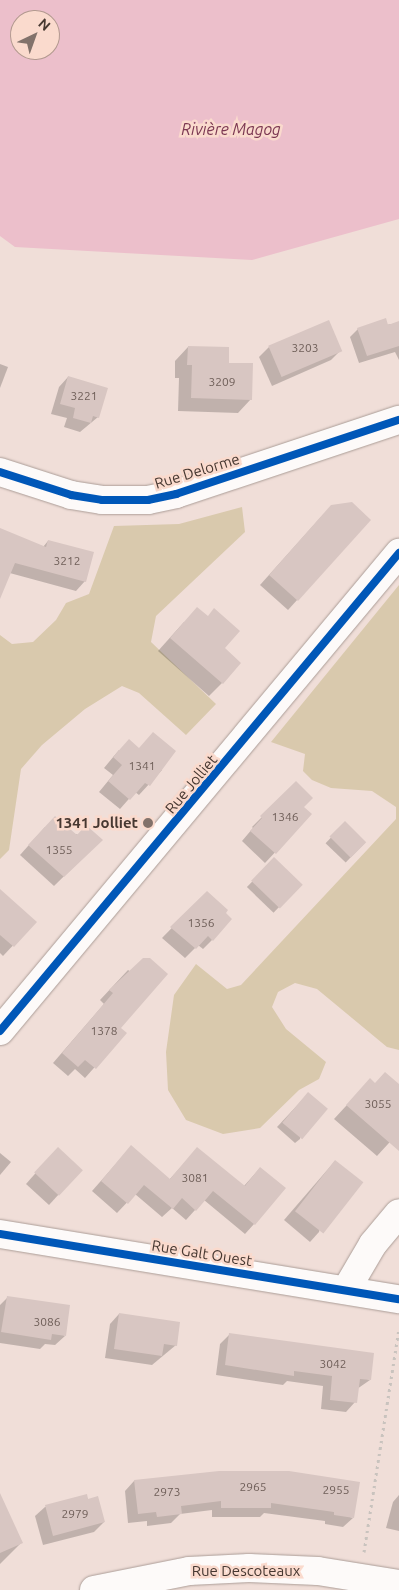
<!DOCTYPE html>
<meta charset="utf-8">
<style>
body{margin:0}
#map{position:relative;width:399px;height:1590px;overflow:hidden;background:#f0ded8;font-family:Ubuntu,sans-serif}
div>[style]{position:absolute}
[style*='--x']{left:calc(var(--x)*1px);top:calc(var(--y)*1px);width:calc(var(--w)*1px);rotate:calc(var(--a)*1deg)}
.green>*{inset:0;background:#d9c9ad}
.water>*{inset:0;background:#ecbfcb}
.shadow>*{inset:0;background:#0003;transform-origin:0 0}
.building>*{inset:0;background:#d8c6c2;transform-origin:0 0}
.path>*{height:3px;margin-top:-1.5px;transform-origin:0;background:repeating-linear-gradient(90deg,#c9c3be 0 2.5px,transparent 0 6.5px)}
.roads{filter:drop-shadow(0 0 1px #ab9d97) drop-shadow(0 0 1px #ab9d97)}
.street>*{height:28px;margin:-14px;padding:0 14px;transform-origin:14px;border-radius:14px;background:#fdfaf9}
.secondary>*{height:28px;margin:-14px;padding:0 14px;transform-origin:14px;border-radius:14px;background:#fdfaf9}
.cycleway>*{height:8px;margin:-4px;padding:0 4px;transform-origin:4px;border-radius:4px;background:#0057b8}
.dots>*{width:14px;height:14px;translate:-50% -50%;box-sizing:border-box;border:2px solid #fadacd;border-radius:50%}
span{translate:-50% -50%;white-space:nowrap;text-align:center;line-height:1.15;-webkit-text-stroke:5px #fadacd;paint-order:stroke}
.number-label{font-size:12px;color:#6e5e58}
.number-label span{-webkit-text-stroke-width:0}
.street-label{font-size:15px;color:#473831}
.poi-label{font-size:15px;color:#473831;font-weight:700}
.right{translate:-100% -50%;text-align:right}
.water-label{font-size:16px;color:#7c3852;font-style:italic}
.north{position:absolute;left:10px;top:10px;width:50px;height:50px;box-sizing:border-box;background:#fadacd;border:1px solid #b2998f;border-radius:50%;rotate:42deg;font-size:14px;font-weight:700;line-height:20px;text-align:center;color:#473831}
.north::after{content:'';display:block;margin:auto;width:18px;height:22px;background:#82726b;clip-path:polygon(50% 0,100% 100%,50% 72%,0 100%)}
</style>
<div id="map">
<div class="green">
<i style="clip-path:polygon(242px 507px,245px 532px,156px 616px,151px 642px,216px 704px,186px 735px,139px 693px,122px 686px,85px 709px,42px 745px,21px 769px,9px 850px,0 859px,0 635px,12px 644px,33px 642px,56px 620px,66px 603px,89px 594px,114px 526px,179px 524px)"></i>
<i style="clip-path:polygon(399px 585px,399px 1050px,387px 1047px,317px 989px,295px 983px,278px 992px,272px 1007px,286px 1029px,326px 1062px,319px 1079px,299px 1090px,260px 1128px,223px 1134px,186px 1120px,168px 1090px,166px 1052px,174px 995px,196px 964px,227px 989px,241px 985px,396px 819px,396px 807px,372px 791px,331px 788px,312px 780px,303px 771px,305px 754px,271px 742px)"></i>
</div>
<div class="water">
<i style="clip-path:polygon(evenodd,0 0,399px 0,399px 219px,252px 260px,15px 247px,0 236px,0 0,20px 20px,50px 20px,50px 50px,20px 50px,20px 20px)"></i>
</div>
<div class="shadow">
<i style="clip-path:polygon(399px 323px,399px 360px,395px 352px,359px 363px,350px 337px,358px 329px)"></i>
<i style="clip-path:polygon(188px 347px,227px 365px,251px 399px,238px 413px,178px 411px,179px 378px,175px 378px,175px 361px)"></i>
<i style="clip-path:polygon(269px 347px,341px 350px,331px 360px,272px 386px,259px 357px)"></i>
<i style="clip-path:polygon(0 364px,8px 367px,0 388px)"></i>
<i style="clip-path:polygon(68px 377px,98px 417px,80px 432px,64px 427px,67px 418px,51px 414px,59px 387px)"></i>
<i style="clip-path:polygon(321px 517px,370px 520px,288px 610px,260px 585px)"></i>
<i style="clip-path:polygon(0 529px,43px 547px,48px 541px,85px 581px,76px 591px,6px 572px,0 574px)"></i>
<i style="clip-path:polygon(184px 622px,223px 648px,222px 683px,209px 696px,158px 651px)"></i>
<i style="clip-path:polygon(119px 750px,162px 770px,139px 795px,135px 792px,120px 809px,99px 792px,113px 775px,104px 768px)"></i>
<i style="clip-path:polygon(296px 783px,303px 807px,310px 815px,265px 863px,242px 841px,253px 828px,252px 827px)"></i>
<i style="left:345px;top:823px;width:28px;height:28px;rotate:44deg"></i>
<i style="clip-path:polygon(45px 827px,101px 840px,54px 886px,20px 855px)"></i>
<i style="left:274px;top:859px;width:37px;height:39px;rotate:44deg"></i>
<i style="clip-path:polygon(207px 892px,212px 940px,203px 949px,198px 945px,185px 958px,162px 938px)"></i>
<i style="clip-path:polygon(0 903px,35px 922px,3px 956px,0 953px)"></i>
<i style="clip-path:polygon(128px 970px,131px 972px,119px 1028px,125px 1033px,85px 1078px,75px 1069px,68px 1076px,53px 1063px,104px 1004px,100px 1000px)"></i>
<i style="clip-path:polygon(370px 1080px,375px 1084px,399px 1086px,399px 1132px,377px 1156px,334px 1119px)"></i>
<i style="clip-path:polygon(304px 1098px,300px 1139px,295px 1143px,277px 1127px)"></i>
<i style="clip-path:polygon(0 1153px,11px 1162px,0 1175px)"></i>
<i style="clip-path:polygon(122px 1157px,169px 1180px,188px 1159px,244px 1186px,260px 1168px,254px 1224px,245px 1234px,204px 1200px,186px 1220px,172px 1208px,162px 1217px,135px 1194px,117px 1213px,92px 1191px)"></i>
<i style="clip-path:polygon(48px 1159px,81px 1170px,49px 1205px,26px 1184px)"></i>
<i style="clip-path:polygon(335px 1161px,319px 1232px,310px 1242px,284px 1220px)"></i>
<i style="clip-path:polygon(7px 1298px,65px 1336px,55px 1345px,45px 1344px,40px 1349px,0 1343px,0 1305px)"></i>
<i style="clip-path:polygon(119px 1314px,176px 1345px,152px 1365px,105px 1358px,110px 1324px)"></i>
<i style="clip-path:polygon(230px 1334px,370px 1380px,357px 1389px,355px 1402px,346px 1412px,321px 1409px,323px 1386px,287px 1381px,283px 1385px,216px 1375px,220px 1344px)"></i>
<i style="clip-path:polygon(219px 1472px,353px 1518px,343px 1527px,325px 1524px,325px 1521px,264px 1513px,260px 1517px,212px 1517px,212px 1510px,180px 1514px,171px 1523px,147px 1526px,147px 1521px,128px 1523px,125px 1491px,134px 1481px)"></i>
<i style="clip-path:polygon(399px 1495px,399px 1531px,386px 1528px,393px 1502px)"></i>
<i style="clip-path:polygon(86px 1496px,104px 1522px,94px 1532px,43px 1545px,35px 1516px,45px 1507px)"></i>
<i style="clip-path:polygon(0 1520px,21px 1543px,0 1564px)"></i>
</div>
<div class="building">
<i style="clip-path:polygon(386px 318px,388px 325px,399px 321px,399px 346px,367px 356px,357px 328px)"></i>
<i style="left:329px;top:320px;width:34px;height:66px;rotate:67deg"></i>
<i style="clip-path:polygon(188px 346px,229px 347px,229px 363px,253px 363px,252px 400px,191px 398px,192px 365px,187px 365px)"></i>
<i style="clip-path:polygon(68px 376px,108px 388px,99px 418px,93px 416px,91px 423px,73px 418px,75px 408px,60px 404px)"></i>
<i style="clip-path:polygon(352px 502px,371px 520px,298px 601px,269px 575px,331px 505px)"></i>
<i style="clip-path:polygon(0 528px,46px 547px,48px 540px,94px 552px,86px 582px,15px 563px,0 599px)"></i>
<i style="clip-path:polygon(197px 607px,208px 616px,214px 608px,240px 631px,225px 648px,241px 663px,223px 684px,170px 638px)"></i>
<i style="clip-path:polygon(153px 732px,176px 751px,150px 786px,145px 783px,130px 800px,108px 781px,122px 765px,113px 757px,129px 739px,139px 748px)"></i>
<i style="clip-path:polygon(296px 781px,313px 798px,304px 807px,312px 814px,276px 854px,250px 831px,262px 818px,260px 816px)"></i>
<i style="clip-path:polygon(55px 816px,77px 835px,86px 825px,103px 840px,64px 877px,28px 845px)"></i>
<i style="left:345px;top:821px;width:30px;height:22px;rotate:45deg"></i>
<i style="left:274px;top:857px;width:40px;height:33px;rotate:44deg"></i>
<i style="clip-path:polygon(0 889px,37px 922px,14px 947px,0 935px)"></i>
<i style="clip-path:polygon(207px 891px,228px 910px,226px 913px,232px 919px,213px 941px,208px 936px,196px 949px,170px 927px)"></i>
<i style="clip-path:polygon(143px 958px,150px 958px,168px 974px,121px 1028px,127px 1033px,96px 1069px,85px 1060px,78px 1067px,62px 1053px,113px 993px,109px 990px)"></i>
<i style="clip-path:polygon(385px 1072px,399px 1084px,399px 1151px,346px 1105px,370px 1078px,375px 1083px)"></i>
<i style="left:308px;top:1092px;width:26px;height:40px;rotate:40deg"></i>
<i style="clip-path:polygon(131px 1145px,170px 1179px,197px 1147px,245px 1186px,260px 1167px,286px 1188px,255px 1225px,213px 1191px,196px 1211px,182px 1198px,173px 1209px,144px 1185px,128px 1204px,101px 1181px)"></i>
<i style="left:58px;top:1147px;width:34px;height:35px;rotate:43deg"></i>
<i style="left:335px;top:1160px;width:36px;height:65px;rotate:38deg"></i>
<i style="clip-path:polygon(7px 1296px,70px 1305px,66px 1336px,52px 1334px,51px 1340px,1px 1332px)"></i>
<i style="clip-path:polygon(119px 1313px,180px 1322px,177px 1346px,164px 1344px,162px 1356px,114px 1349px)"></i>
<i style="clip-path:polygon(229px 1333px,374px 1353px,371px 1380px,360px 1379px,357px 1403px,330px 1400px,332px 1376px,294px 1371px,294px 1376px,225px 1365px)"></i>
<i style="clip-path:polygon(219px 1471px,289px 1471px,360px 1482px,354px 1518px,334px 1515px,334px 1512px,271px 1503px,271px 1508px,221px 1508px,221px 1501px,181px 1506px,182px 1514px,157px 1517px,156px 1512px,138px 1514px,134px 1480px)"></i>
<i style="clip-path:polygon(0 1493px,23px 1543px,0 1553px)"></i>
<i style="clip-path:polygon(87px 1494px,88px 1499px,98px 1496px,105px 1522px,53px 1536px,45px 1505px)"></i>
</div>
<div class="path">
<i style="--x:364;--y:1552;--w:227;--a:-81.1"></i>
</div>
<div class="roads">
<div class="street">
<i style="--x:0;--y:472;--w:75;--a:17.9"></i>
<i style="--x:71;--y:495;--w:31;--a:9"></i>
<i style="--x:102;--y:500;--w:46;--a:0"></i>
<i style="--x:148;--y:500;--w:29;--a:-12"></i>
<i style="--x:176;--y:494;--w:235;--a:-18.4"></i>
<i style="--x:0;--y:1031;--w:623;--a:-50.15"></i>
<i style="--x:346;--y:1290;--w:53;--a:-59.6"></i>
<i style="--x:373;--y:1244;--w:40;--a:-50"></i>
<i style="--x:94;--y:1590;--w:97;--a:-11.3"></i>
<i style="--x:189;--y:1571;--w:60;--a:-2.9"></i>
<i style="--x:249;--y:1568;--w:69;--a:2.5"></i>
<i style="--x:318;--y:1571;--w:82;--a:9.1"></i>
</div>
<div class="secondary">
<i style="--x:0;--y:1234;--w:404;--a:9.3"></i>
</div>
</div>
<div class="cycleway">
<i style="--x:0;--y:472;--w:75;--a:17.9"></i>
<i style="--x:71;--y:495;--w:31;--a:9"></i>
<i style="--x:102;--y:500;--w:46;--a:0"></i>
<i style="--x:148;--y:500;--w:29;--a:-12"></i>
<i style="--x:176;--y:494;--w:235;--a:-18.4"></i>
<i style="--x:0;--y:1031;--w:623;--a:-50.15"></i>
<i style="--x:0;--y:1234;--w:404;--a:9.3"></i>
</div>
<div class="dots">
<i style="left:148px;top:823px;background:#82726b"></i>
</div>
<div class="number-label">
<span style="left:305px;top:348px">3203</span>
<span style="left:222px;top:382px">3209</span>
<span style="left:84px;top:396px">3221</span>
<span style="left:67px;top:561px">3212</span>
<span style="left:142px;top:766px">1341</span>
<span style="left:285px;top:817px">1346</span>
<span style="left:59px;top:850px">1355</span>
<span style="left:201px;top:923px">1356</span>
<span style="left:104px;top:1031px">1378</span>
<span style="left:378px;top:1104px">3055</span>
<span style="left:195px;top:1178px">3081</span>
<span style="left:47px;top:1322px">3086</span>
<span style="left:333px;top:1364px">3042</span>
<span style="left:253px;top:1487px">2965</span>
<span style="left:336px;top:1490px">2955</span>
<span style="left:167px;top:1492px">2973</span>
<span style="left:75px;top:1514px">2979</span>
</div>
<div class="street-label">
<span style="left:197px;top:471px;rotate:-17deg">Rue Delorme</span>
<span style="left:191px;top:784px;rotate:-50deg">Rue Jolliet</span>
<span style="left:202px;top:1253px;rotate:9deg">Rue Galt Ouest</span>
<span style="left:246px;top:1571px">Rue Descoteaux</span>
</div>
<div class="poi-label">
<span class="right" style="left:138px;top:823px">1341 Jolliet</span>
</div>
<div class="water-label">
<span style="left:231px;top:129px">Rivière Magog</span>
</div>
<div class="north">N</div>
</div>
